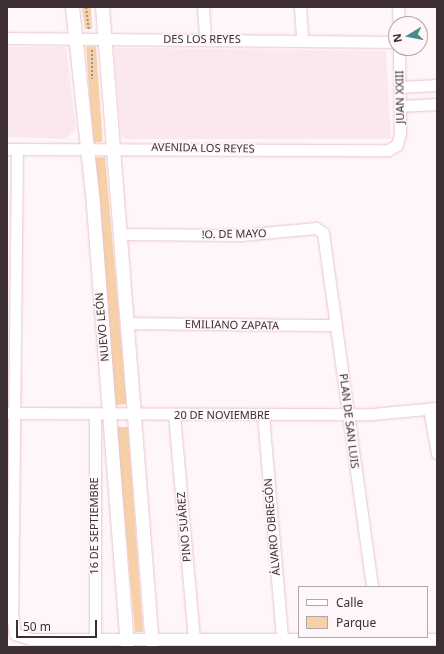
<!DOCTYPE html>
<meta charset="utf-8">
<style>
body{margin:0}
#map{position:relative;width:444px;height:654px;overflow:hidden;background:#fef6f8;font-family:"Noto Sans",sans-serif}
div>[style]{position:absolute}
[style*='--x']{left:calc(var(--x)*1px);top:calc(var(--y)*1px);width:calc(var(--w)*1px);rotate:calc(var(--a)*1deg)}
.built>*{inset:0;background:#fbe8ed}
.green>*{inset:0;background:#f7d0a7;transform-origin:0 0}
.path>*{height:2px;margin-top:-1px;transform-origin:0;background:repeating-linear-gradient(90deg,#9d9295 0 2px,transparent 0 4px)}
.roads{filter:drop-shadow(0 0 1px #e9c4ce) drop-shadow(0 0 1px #e9c4ce)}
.minor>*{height:11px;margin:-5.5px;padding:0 5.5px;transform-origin:5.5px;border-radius:5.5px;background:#fff}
.tertiary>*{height:13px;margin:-6.5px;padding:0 6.5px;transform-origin:6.5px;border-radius:6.5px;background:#fff}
span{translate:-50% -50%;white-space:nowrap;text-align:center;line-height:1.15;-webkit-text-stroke:3px #fef6f8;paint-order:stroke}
.street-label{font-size:11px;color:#3d2f33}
.frame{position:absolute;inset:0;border:8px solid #3d2f33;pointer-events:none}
.legend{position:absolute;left:298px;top:586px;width:130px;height:52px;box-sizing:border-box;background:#fef6f8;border:1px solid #b1a6a9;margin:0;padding:5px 7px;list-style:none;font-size:12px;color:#3d2f33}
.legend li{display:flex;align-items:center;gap:8px;height:20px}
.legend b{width:20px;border:1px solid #b1a6a9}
.north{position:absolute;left:388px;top:16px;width:40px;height:40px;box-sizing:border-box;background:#fef6f8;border:1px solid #b1a6a9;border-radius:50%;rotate:260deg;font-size:11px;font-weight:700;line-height:16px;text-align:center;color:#3d2f33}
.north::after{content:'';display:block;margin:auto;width:14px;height:18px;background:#478e88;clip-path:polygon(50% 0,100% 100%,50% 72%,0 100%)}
.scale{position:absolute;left:16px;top:620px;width:81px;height:18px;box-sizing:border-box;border:2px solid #3d2f33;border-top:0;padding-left:5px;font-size:12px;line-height:14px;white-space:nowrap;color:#3d2f33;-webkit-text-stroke:3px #fef6f8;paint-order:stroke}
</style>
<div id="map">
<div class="built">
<i style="clip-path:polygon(7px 47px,66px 47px,76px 129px,66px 139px,7px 137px)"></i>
<i style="clip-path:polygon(114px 48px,386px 51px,391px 139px,124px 139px,121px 135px)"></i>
</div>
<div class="green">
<i style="clip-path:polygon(82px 7px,91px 7px,92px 29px,85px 29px)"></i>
<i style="left:96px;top:46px;width:96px;height:10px;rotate:86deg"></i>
<i style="left:105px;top:157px;width:248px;height:11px;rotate:85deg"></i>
<i style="clip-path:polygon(116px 427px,128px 427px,143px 632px,135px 632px)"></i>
</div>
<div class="path">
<i style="--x:86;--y:7;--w:23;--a:83"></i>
<i style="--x:92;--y:50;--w:29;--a:90"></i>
</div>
<div class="roads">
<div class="minor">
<i style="--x:203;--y:7;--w:32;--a:86"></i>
<i style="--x:300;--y:7;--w:32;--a:86"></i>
<i style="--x:398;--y:7;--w:17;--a:87"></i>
<i style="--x:7;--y:38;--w:389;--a:0.6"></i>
<i style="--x:401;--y:87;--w:36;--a:-3"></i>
<i style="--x:401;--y:106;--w:36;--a:-3"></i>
<i style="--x:7;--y:149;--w:381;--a:0.2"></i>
<i style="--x:388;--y:150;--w:10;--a:-29"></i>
<i style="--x:397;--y:145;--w:12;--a:-76"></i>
<i style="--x:400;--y:133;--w:85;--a:-90.7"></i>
<i style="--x:17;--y:149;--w:464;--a:90.6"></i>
<i style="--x:12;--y:613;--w:21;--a:82"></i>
<i style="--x:15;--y:634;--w:16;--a:18"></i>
<i style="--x:30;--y:639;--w:407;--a:0"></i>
<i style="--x:120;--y:234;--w:121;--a:0.5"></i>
<i style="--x:241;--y:235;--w:75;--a:-5.3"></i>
<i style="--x:316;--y:228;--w:9;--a:36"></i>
<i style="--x:323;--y:233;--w:357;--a:82.1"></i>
<i style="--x:128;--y:323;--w:208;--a:0.6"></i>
<i style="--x:429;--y:409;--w:45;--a:79.7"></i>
<i style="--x:7;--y:413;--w:365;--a:0.2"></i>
<i style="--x:372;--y:414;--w:65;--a:-5.3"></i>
<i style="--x:95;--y:414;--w:224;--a:90"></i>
<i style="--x:174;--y:415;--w:224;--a:84.9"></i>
<i style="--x:263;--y:415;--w:224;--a:85.1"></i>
</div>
<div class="tertiary">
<i style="--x:72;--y:7;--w:199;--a:83.9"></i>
<i style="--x:93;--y:205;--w:443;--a:85.6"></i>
<i style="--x:102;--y:7;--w:642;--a:85.53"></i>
</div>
</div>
<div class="street-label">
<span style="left:202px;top:39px">DES LOS REYES</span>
<span style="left:400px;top:97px;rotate:-91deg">JUAN XXIII</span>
<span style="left:203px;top:148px;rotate:1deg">AVENIDA LOS REYES</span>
<span style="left:234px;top:234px;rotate:-1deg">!O. DE MAYO</span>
<span style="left:232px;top:325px;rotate:1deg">EMILIANO ZAPATA</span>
<span style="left:102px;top:327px;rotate:-95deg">NUEVO LEÓN</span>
<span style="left:222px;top:415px">20 DE NOVIEMBRE</span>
<span style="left:349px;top:421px;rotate:83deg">PLAN DE SAN LUIS</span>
<span style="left:94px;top:526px;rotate:-90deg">16 DE SEPTIEMBRE</span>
<span style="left:184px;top:527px;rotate:-95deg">PINO SUÁREZ</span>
<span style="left:272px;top:527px;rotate:-95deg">ÁLVARO OBREGÓN</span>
</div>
<div class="frame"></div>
<ul class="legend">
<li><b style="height:5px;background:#fff"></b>Calle</li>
<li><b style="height:11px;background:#f7d0a7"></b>Parque</li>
</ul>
<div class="north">N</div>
<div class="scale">50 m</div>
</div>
